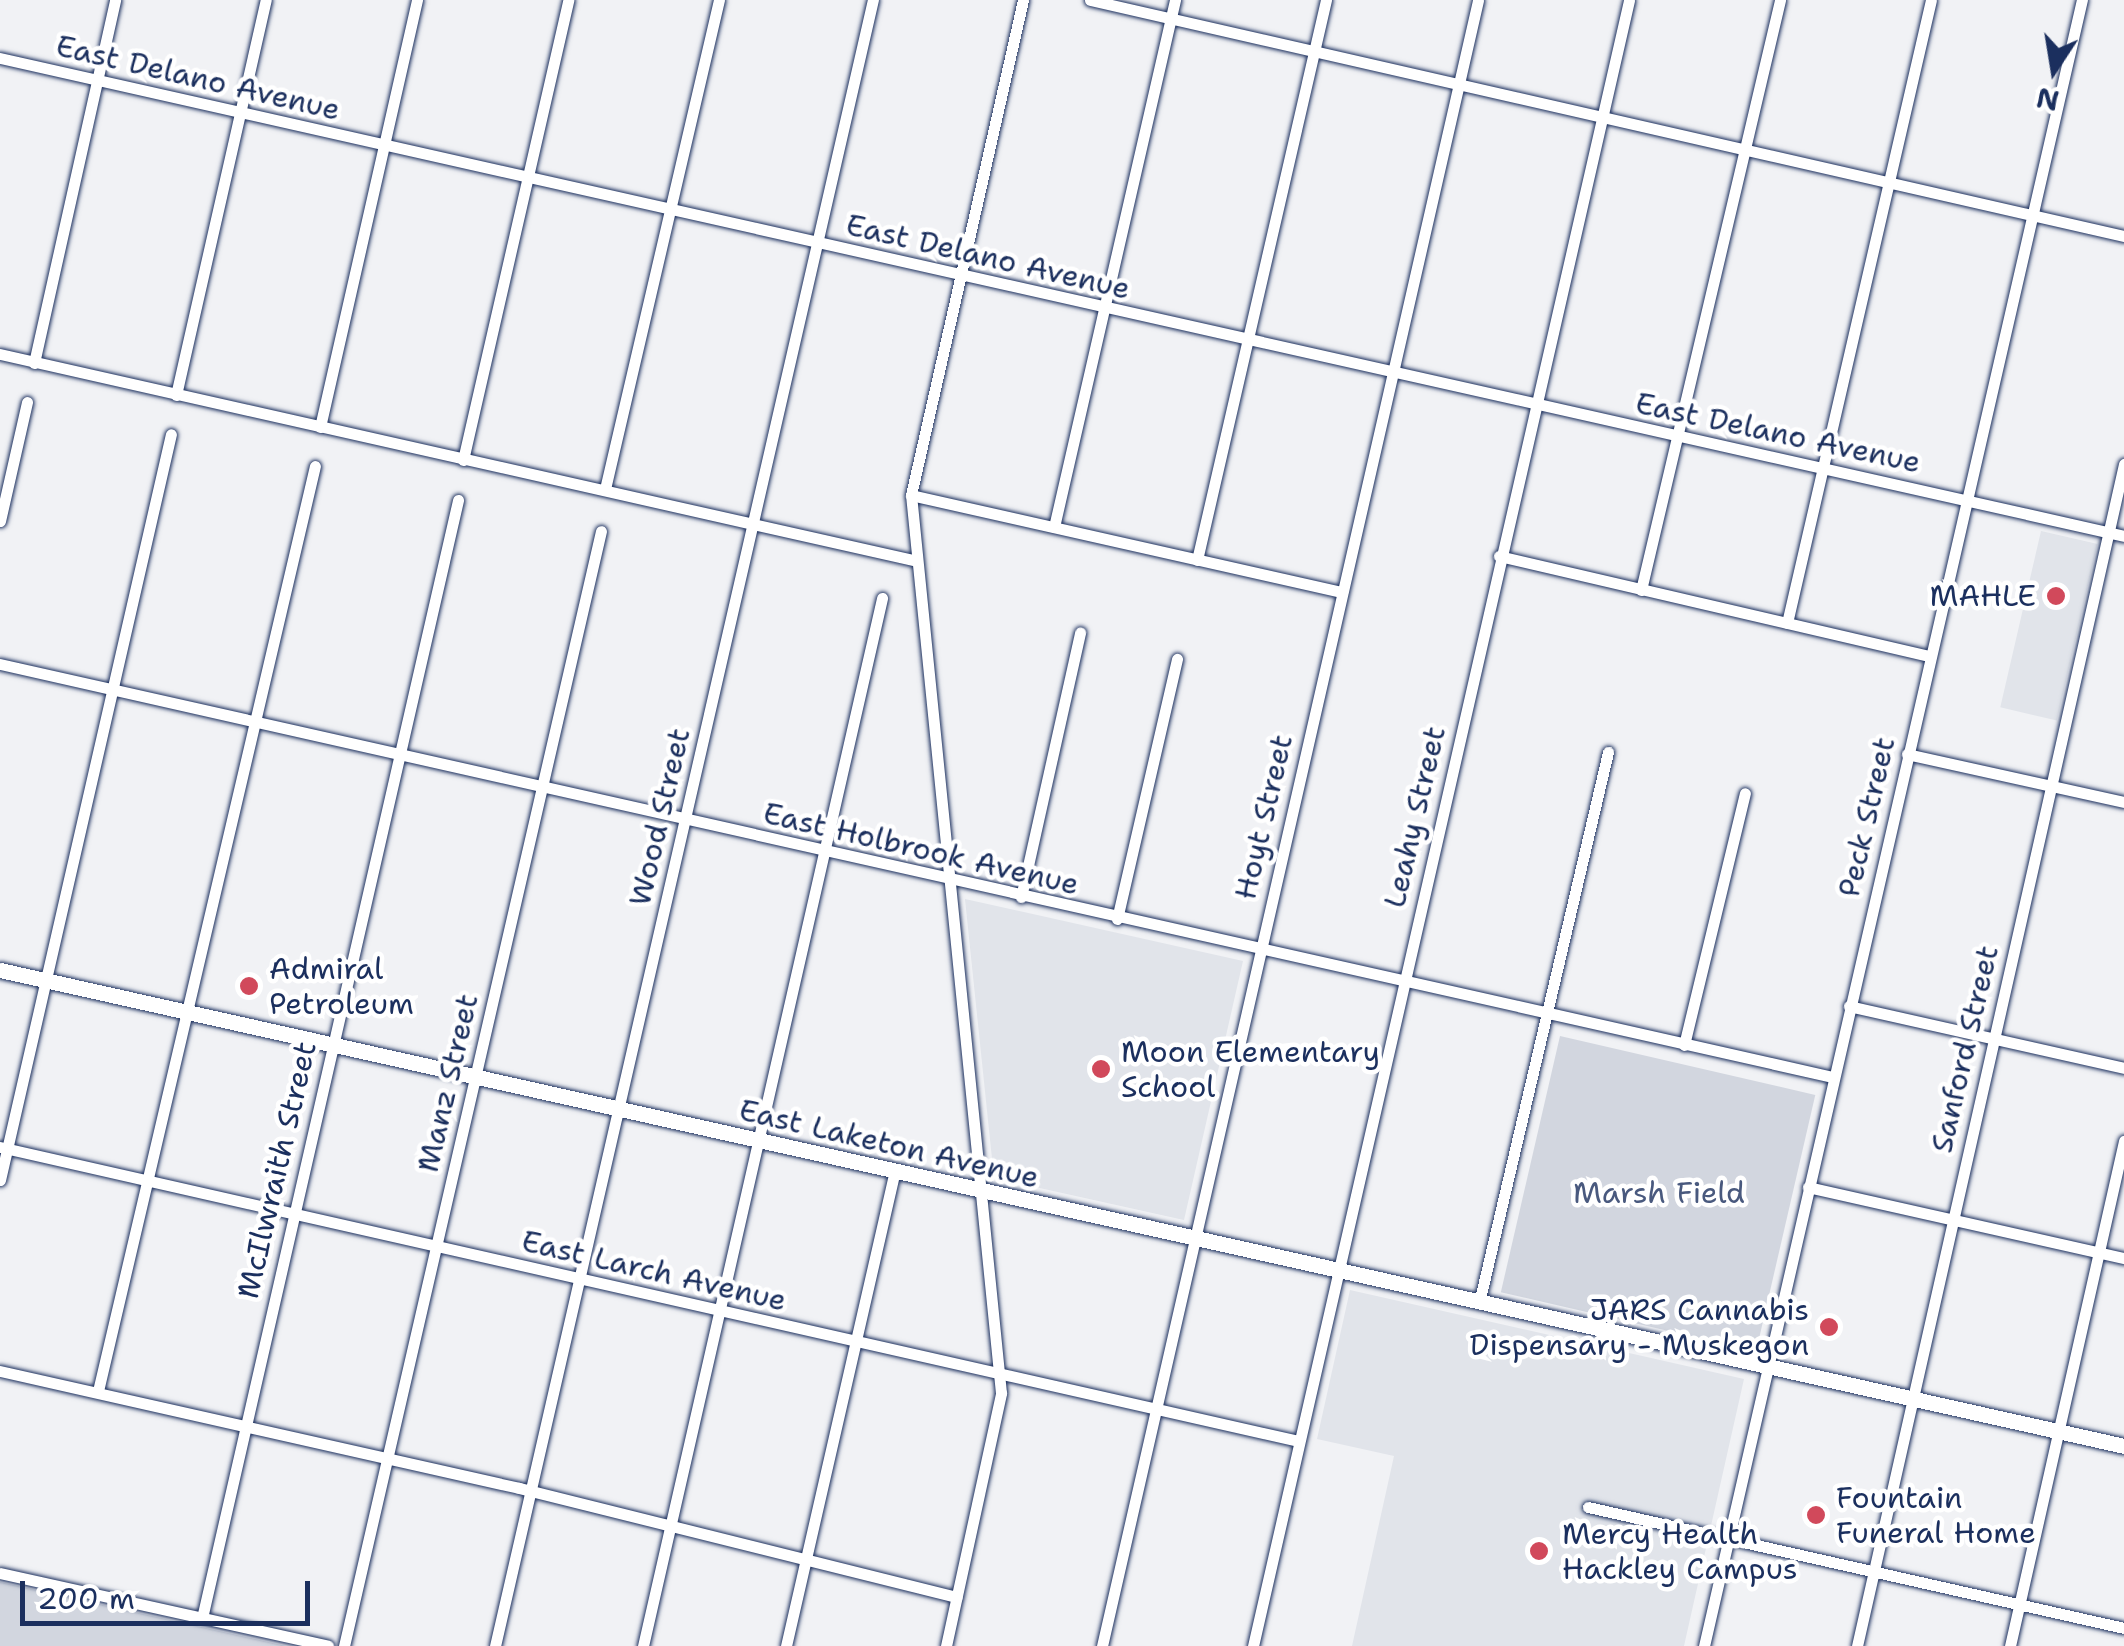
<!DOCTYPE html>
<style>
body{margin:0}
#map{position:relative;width:2124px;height:1646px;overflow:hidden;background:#f1f2f5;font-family:"Shantell Sans",sans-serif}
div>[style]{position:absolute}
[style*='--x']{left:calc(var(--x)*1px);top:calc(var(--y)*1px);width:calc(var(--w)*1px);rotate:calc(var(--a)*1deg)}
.built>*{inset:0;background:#e1e4ea;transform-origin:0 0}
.green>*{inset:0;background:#d2d6df;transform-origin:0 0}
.roads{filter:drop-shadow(0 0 2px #1b2f5e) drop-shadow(0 0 2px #1b2f5e)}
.minor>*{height:11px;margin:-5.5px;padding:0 5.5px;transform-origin:5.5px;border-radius:5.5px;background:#fff}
.major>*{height:15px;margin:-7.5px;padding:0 7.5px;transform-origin:7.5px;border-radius:7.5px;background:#fff}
.dots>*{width:28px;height:28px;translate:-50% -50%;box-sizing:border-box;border:5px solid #fff;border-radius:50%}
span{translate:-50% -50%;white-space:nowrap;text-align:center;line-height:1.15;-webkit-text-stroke:9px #fff;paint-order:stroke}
.street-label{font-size:30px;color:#1b2f5e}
.poi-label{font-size:30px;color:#1b2f5e}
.right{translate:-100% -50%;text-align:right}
.left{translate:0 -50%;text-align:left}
.park-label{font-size:30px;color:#49597e}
.north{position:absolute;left:2004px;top:20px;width:100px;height:100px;-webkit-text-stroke:8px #fff;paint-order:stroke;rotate:192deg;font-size:28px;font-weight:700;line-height:40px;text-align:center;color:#1b2f5e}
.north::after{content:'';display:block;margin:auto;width:35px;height:45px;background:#1b2f5e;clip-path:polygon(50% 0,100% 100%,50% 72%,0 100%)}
.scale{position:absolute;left:20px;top:1581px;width:290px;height:45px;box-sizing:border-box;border:5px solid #1b2f5e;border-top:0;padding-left:12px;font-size:30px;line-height:35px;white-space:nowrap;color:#1b2f5e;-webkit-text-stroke:8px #fff;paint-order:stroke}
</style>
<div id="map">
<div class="built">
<i style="left:2041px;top:531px;width:58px;height:181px;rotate:13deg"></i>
<i style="clip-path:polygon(965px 899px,1243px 961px,1184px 1220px,994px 1178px)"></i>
<i style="clip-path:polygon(1350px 1290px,1744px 1379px,1684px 1646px,1352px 1646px,1394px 1456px,1317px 1439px)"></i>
</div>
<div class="green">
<i style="left:1560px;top:1036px;width:262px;height:263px;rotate:13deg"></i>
<i style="clip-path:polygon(0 1582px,286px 1646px,0 1646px)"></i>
</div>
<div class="roads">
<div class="minor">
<i style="--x:1090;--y:0;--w:1061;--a:12.86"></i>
<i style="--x:0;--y:58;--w:2177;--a:12.68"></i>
<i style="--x:0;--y:354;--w:940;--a:12.72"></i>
<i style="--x:34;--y:363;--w:372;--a:-77.4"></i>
<i style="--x:176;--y:395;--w:405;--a:-77.2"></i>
<i style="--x:320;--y:427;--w:438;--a:-77.2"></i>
<i style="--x:463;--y:460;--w:472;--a:-77.1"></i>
<i style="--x:605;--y:489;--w:502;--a:-76.88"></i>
<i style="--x:911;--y:495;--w:442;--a:12.7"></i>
<i style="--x:0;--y:521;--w:122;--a:-77.2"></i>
<i style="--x:1054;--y:527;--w:541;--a:-77.07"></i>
<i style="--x:1499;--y:556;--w:442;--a:13.1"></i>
<i style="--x:1197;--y:560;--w:575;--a:-77.03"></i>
<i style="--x:1641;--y:590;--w:606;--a:-76.74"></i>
<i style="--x:1787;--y:623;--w:639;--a:-76.99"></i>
<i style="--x:0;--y:664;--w:1879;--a:12.7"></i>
<i style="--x:1907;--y:754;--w:222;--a:12.5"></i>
<i style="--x:1021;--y:897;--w:271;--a:-77.4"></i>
<i style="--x:1117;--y:919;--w:267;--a:-77"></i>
<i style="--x:1849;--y:1006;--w:282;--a:12.7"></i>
<i style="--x:1684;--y:1045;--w:259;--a:-76.4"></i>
<i style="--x:0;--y:1147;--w:1331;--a:12.76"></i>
<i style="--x:0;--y:1180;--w:765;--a:-77.09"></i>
<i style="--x:1808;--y:1187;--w:324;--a:12.7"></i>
<i style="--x:1479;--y:1303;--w:566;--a:-76.82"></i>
<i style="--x:0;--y:1371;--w:532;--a:12.7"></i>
<i style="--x:519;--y:1488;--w:451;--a:14"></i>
<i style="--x:98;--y:1391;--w:950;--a:-76.8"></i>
<i style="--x:1588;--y:1507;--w:549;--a:12.72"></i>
<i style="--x:0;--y:1573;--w:336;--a:12.5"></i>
<i style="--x:202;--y:1618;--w:1147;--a:-77.1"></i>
<i style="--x:344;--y:1646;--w:1144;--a:-77.02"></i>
<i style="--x:495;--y:1646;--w:1689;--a:-77.07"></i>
<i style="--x:643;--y:1646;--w:1075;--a:-77.15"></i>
<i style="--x:786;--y:1646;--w:485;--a:-77.1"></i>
<i style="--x:946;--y:1646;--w:259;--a:-77.7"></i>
<i style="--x:1001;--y:1393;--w:902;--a:-95.72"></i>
<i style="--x:911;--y:495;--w:508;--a:-77.25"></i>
<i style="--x:1102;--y:1646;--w:1688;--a:-77.13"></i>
<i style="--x:1253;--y:1646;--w:1688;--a:-77.13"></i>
<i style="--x:1704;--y:1646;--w:1689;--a:-77.07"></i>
<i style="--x:1857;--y:1646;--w:1212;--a:-77.27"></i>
<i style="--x:2010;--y:1646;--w:518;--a:-77.28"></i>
</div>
<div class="major">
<i style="--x:0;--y:970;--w:2177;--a:12.63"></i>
</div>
</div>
<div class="dots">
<i style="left:2056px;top:596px;background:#d1495b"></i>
<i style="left:249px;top:986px;background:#d1495b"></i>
<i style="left:1101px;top:1069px;background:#d1495b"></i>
<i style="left:1829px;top:1327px;background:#d1495b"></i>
<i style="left:1816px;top:1515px;background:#d1495b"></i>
<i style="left:1539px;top:1551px;background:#d1495b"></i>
</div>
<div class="street-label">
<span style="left:198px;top:78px;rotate:13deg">East Delano Avenue</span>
<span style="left:988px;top:257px;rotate:13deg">East Delano Avenue</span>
<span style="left:1778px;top:433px;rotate:12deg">East Delano Avenue</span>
<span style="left:660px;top:817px;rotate:-77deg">Wood Street</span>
<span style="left:1264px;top:817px;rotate:-77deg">Hoyt Street</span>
<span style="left:1415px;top:817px;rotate:-77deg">Leahy Street</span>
<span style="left:1867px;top:817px;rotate:-77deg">Peck Street</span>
<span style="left:921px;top:849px;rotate:13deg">East Holbrook Avenue</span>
<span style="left:1965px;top:1049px;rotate:-77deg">Sanford Street</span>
<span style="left:448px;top:1083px;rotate:-77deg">Manz Street</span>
<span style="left:889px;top:1144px;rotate:13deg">East Laketon Avenue</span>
<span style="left:277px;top:1170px;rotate:-77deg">McIlwraith Street</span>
<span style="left:654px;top:1271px;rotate:13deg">East Larch Avenue</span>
</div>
<div class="poi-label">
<span class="right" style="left:2036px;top:596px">MAHLE</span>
<span class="left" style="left:269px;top:986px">Admiral<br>Petroleum</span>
<span class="left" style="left:1121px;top:1069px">Moon Elementary<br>School</span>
<span class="right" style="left:1809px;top:1327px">JARS Cannabis<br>Dispensary - Muskegon</span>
<span class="left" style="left:1836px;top:1515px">Fountain<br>Funeral Home</span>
<span class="left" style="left:1562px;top:1551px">Mercy Health<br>Hackley Campus</span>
</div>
<div class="park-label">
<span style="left:1659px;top:1193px">Marsh Field</span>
</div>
<div class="north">N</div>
<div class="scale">200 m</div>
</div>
